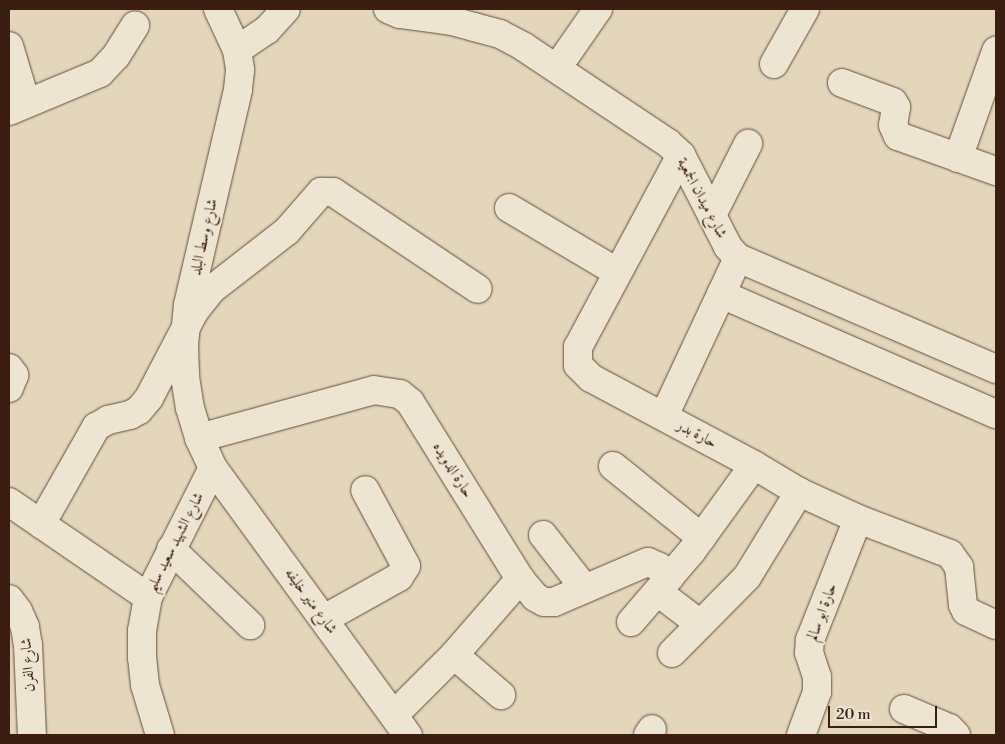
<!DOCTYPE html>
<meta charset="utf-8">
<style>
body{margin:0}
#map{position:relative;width:1005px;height:744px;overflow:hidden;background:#e3d6ba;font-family:"Libre Bodoni",Amiri,serif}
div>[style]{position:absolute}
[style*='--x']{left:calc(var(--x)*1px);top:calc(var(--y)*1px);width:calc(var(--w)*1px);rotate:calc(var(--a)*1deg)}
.roads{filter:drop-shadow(0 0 1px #654c3b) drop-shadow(0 0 1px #654c3b)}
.street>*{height:28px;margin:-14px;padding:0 14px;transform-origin:14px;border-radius:14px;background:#ede4d2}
span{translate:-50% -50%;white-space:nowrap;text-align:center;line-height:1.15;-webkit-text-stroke:4px #ede4d2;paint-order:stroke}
.street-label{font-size:15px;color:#3b1e11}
.frame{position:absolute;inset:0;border:10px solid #3b1e11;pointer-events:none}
.scale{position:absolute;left:828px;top:706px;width:109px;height:22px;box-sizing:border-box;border:2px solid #3b1e11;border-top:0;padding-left:6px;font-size:15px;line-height:18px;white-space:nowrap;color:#3b1e11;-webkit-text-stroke:4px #ede4d2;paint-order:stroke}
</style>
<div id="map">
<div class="roads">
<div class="street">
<i style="--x:218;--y:9;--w:45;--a:65.1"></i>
<i style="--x:237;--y:50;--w:20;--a:81"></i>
<i style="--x:240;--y:70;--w:20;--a:96"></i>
<i style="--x:238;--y:90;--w:221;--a:103.1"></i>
<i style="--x:188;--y:305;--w:40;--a:95.7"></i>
<i style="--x:184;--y:345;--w:32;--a:88"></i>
<i style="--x:185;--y:377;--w:31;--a:81"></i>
<i style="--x:190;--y:408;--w:31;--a:73"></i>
<i style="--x:199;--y:438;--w:33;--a:65"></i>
<i style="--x:213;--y:468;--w:331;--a:53.9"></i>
<i style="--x:388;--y:9;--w:13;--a:23"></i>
<i style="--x:400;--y:14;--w:52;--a:7.7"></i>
<i style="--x:452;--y:21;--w:23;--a:15"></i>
<i style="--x:474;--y:27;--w:27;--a:15"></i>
<i style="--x:500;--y:34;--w:27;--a:28"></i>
<i style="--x:524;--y:47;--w:173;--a:33.7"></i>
<i style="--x:668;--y:143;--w:18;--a:43"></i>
<i style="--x:681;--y:155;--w:103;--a:62.9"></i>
<i style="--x:728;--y:247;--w:15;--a:48"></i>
<i style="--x:738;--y:258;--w:281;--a:23.3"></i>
<i style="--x:9;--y:46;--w:59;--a:73.4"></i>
<i style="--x:237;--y:50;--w:36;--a:-34"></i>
<i style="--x:267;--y:30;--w:28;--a:-48"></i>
<i style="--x:774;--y:64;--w:63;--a:-60.6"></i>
<i style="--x:557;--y:68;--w:72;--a:-55.2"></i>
<i style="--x:842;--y:83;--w:54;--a:20.4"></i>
<i style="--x:893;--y:102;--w:6;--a:59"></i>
<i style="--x:896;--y:107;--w:18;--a:99"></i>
<i style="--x:893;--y:125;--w:12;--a:66"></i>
<i style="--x:898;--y:136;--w:104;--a:19.7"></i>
<i style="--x:9;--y:111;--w:99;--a:-22.7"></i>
<i style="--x:100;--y:73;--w:23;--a:-47"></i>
<i style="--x:116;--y:56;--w:36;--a:-58"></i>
<i style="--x:681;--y:155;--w:218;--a:118.2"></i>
<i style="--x:578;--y:347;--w:18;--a:90"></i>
<i style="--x:578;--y:365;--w:18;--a:45"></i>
<i style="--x:591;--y:378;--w:185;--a:28.1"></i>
<i style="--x:754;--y:465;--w:52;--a:31"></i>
<i style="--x:799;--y:492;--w:65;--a:24.6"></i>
<i style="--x:858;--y:519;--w:98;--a:20.8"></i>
<i style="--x:950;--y:554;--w:16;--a:55"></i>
<i style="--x:959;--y:567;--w:38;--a:84"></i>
<i style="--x:963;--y:605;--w:7;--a:63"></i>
<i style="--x:966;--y:611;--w:33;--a:25"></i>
<i style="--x:958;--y:158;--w:114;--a:-70.4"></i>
<i style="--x:509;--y:208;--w:126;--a:30.7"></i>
<i style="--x:712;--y:215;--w:80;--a:-63.1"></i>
<i style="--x:721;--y:294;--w:300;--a:23.6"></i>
<i style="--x:9;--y:368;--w:9;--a:54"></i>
<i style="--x:14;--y:375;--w:14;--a:111"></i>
<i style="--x:664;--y:416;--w:174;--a:-64.9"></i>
<i style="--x:199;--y:438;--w:181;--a:-15.3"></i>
<i style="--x:374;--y:390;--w:26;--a:9"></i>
<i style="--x:400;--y:394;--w:13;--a:39"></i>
<i style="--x:410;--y:402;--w:208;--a:58.1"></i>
<i style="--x:520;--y:579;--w:23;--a:50"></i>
<i style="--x:535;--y:597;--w:10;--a:29"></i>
<i style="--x:544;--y:602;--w:10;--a:0"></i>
<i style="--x:554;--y:602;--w:102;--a:-23.1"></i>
<i style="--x:648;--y:562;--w:12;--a:24"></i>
<i style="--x:659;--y:567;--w:15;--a:42"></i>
<i style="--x:613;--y:466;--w:114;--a:39"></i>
<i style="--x:9;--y:502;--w:168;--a:34.4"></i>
<i style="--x:41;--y:524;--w:112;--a:-60.4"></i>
<i style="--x:96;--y:427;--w:14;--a:-30"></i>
<i style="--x:108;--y:420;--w:23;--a:-13"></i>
<i style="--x:130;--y:415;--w:10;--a:-29"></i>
<i style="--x:139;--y:410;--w:16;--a:-50"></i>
<i style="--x:149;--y:398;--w:97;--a:-62.4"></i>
<i style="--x:194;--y:312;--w:28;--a:-52"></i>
<i style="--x:211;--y:290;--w:96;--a:-37.8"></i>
<i style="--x:287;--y:231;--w:52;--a:-48.9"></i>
<i style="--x:321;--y:192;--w:12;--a:0"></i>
<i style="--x:333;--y:192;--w:174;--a:33.8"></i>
<i style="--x:543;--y:535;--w:68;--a:52.1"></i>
<i style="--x:171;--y:549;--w:110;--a:43.9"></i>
<i style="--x:658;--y:592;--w:53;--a:37.3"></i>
<i style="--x:9;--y:599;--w:15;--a:53"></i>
<i style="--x:18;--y:611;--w:17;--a:66"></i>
<i style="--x:25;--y:627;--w:18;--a:81"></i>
<i style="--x:28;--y:645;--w:90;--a:87.5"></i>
<i style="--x:324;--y:619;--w:86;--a:-29.2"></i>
<i style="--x:399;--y:577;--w:13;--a:-58"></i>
<i style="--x:406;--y:566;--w:86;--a:-118.3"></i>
<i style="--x:631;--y:622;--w:92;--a:-49.4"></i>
<i style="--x:691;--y:552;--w:107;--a:-54.1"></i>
<i style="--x:672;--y:653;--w:107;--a:-45.4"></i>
<i style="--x:747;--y:577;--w:100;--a:-58.5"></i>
<i style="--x:454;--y:655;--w:62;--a:40.4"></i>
<i style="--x:904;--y:709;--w:49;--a:22.9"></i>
<i style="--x:949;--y:728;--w:10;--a:45"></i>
<i style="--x:394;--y:715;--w:85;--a:-45"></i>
<i style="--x:454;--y:655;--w:101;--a:-49"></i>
<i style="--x:160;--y:735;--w:52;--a:-106.7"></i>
<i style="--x:145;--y:685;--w:27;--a:-96"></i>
<i style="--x:142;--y:658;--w:27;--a:-90"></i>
<i style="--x:142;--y:631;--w:35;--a:-80"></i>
<i style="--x:148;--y:597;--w:144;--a:-63.3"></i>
<i style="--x:648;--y:735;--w:7;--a:-56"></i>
<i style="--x:801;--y:735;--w:46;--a:-69.6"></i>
<i style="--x:817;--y:692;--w:15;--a:-90"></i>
<i style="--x:817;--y:677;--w:25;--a:-108"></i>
<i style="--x:809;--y:653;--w:13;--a:-86"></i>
<i style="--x:810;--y:640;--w:130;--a:-68.4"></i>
</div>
</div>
<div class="street-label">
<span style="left:702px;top:198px;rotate:62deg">شارع ميدان الجمعية</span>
<span style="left:204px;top:237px;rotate:-77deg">شارع وسط البلد</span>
<span style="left:697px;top:434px;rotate:28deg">حارة بدر</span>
<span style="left:453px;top:470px;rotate:58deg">حارة الدويده</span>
<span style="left:175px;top:542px;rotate:-63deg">شارع الشهيد سعيد سليم</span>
<span style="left:311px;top:601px;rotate:54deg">شارع منير خليفه</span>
<span style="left:822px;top:612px;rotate:-70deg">حارة ابو سالم</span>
<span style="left:28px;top:665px;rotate:-94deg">شارع الفرن</span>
</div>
<div class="frame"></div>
<div class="scale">20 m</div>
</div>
